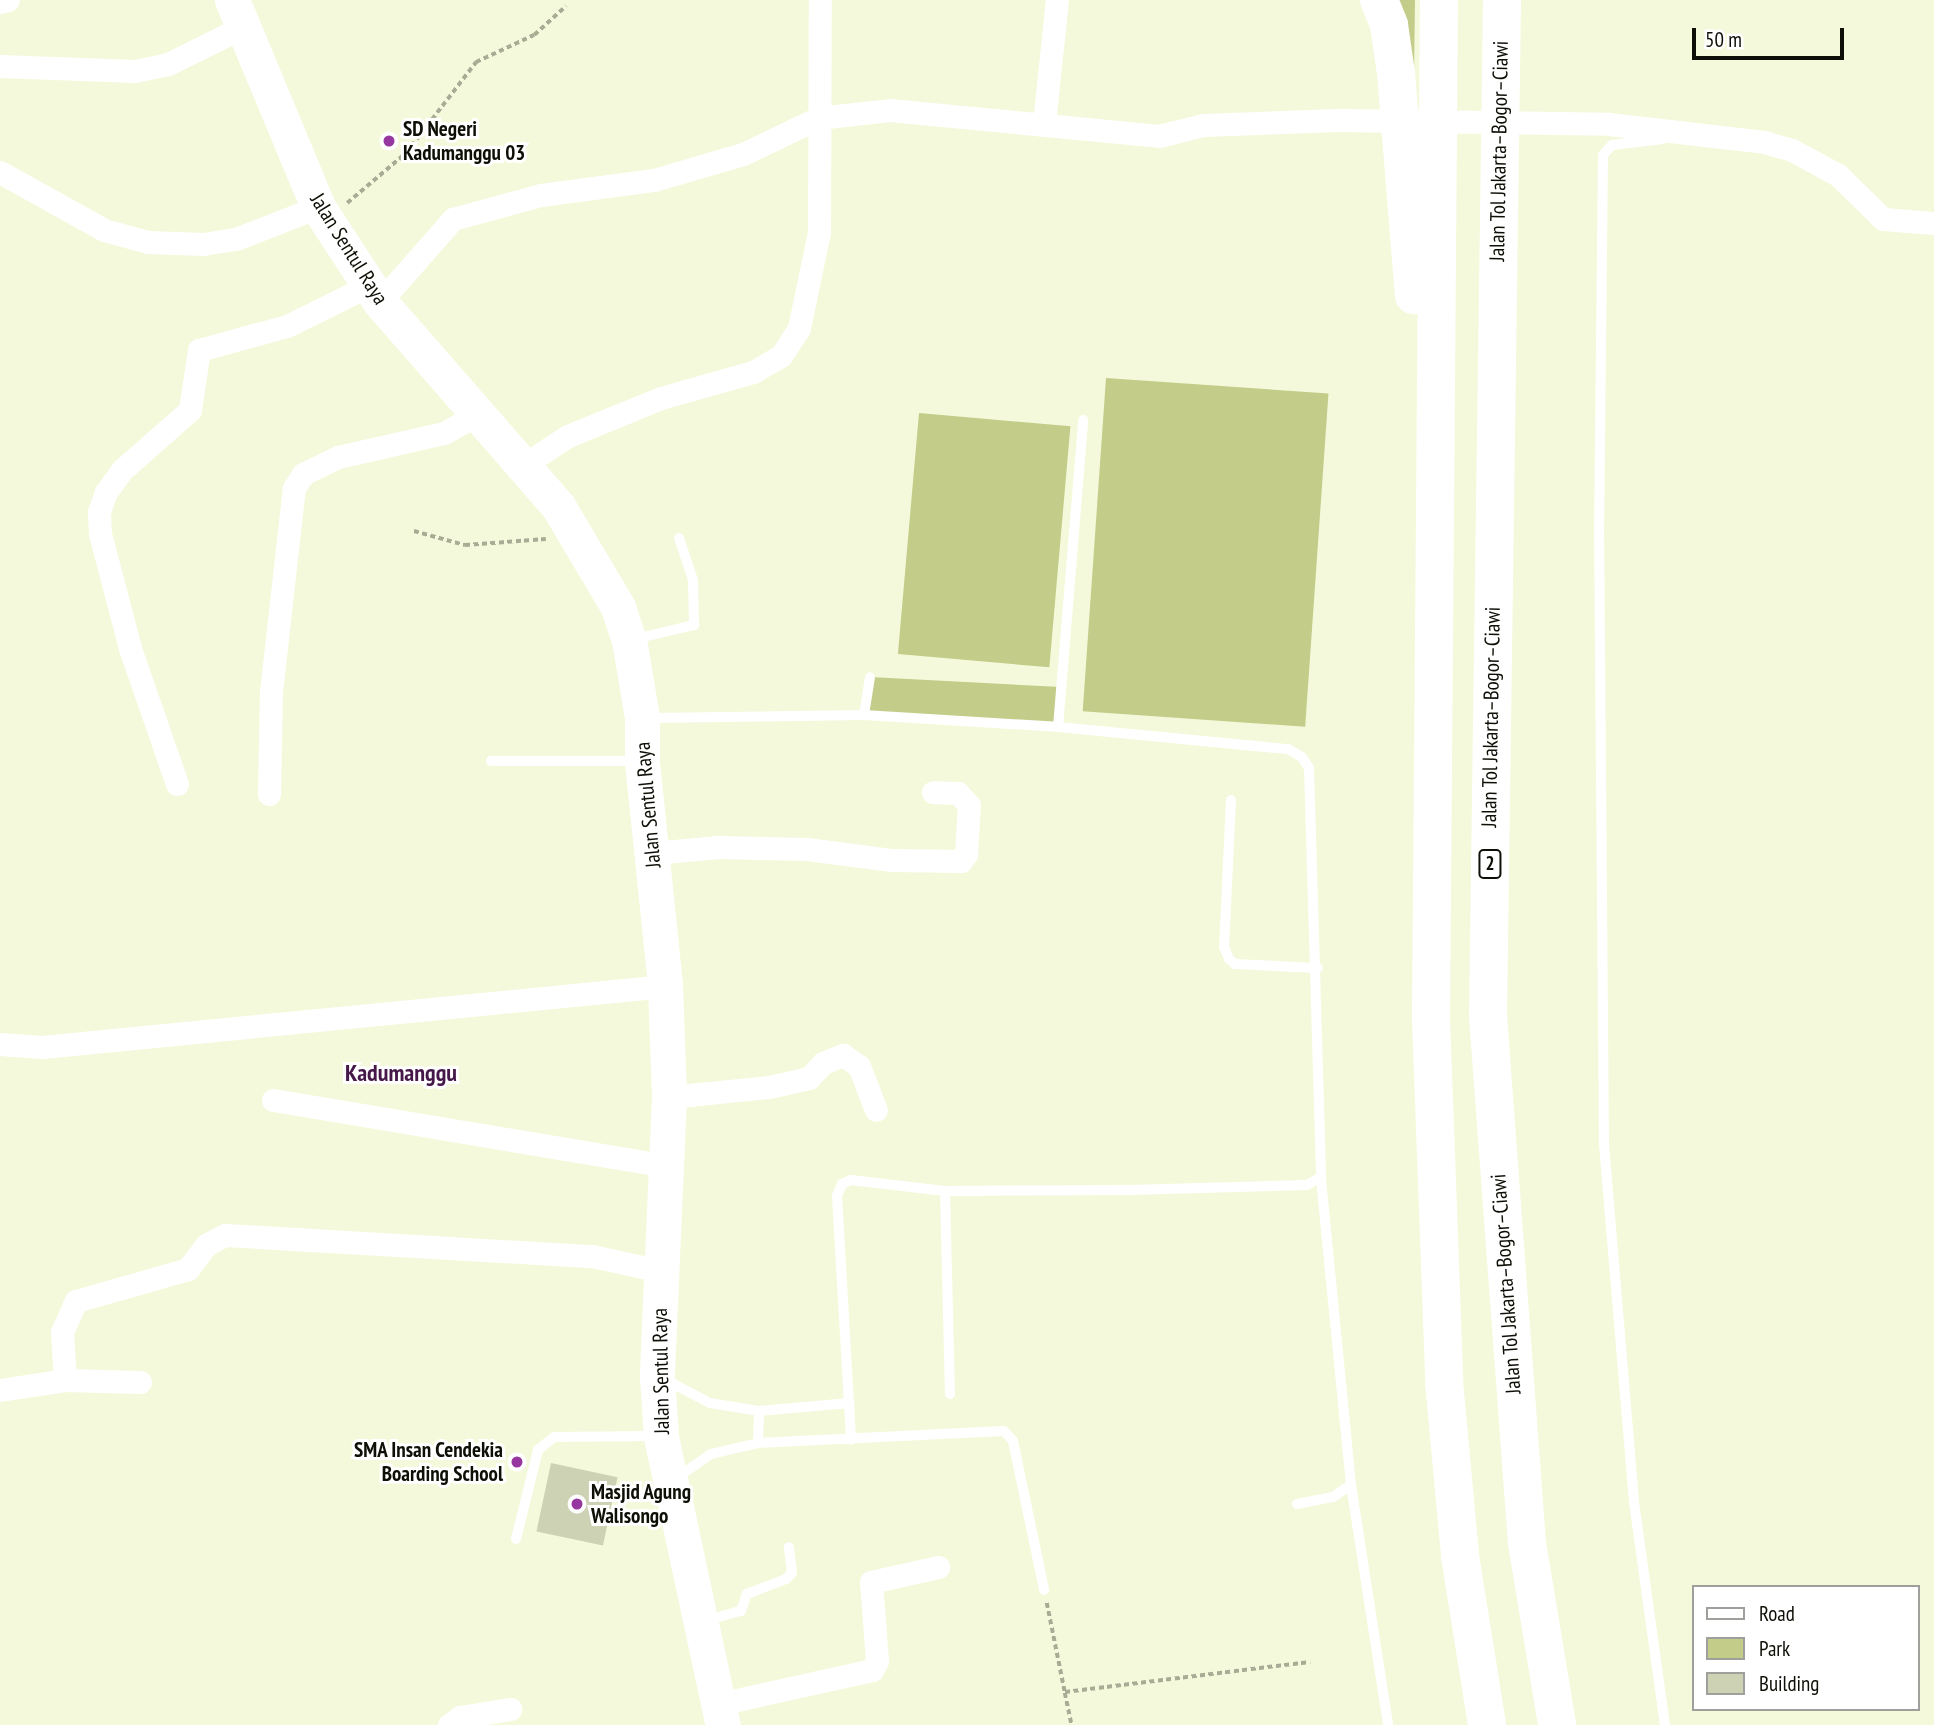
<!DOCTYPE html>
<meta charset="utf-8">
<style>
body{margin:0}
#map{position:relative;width:1934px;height:1725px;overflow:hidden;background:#f5f9db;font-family:"PT Sans Narrow",sans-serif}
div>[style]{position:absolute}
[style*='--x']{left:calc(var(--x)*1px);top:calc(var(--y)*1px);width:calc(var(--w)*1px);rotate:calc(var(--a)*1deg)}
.green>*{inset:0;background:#c3cc88;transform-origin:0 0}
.building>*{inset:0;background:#ced2b4;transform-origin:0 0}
.path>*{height:3.5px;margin-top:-1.75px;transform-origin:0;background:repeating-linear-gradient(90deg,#a9ac95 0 5px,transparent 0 8.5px)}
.lane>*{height:10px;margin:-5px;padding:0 5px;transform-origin:5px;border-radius:5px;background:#fff}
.street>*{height:23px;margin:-11.5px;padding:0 11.5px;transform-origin:11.5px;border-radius:11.5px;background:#fff}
.primary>*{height:35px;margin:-17.5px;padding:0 17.5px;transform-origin:17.5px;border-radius:17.5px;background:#fff}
.highway>*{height:38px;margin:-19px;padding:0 19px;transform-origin:19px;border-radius:19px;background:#fff}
.dots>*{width:19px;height:19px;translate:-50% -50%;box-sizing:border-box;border:4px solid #fff;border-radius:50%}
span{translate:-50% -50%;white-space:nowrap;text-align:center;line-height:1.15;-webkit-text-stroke:6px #fff;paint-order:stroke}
.shield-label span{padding:2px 5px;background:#fff;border:2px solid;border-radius:5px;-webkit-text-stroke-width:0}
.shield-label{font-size:19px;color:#0e0f06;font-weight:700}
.poi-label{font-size:21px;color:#0e0f06;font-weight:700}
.left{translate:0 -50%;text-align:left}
.right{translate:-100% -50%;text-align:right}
.street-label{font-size:21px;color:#0e0f06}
.quarter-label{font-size:24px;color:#46184a;font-weight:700}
.legend{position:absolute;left:1692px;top:1585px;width:228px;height:126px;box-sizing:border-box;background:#fff;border:2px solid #9f9f9b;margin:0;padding:9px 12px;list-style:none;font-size:21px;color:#0e0f06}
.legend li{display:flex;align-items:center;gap:14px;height:35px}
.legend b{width:35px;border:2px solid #9f9f9b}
.scale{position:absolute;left:1692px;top:28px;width:152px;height:32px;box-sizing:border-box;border:4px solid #0e0f06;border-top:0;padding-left:9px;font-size:21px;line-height:24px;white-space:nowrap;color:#0e0f06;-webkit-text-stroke:5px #fff;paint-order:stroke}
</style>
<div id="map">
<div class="green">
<i style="clip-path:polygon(1397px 0,1415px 0,1414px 75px)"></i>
<i style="left:1106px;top:378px;width:223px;height:334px;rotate:4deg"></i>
<i style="left:919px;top:413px;width:152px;height:242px;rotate:5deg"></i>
<i style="left:870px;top:677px;width:191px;height:38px;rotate:3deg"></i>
</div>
<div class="building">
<i style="left:551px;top:1463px;width:68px;height:70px;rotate:12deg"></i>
</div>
<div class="path">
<i style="--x:347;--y:203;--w:77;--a:-40.3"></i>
<i style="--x:406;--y:153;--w:115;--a:-52.4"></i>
<i style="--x:476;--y:62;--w:64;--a:-25"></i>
<i style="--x:534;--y:35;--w:43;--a:-42.2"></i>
<i style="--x:414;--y:531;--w:53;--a:15.4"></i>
<i style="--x:465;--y:545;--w:81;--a:-4.2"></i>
<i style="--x:1047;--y:1603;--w:91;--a:78.6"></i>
<i style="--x:1065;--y:1692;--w:247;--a:-7"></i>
<i style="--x:1065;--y:1693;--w:33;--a:78"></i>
</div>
<div class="lane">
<i style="--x:1663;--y:139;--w:51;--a:173.3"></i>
<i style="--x:1612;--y:145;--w:13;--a:132"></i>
<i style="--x:1603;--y:155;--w:370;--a:90.6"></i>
<i style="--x:1599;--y:525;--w:619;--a:89.54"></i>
<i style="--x:1604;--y:1144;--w:359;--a:85.2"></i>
<i style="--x:1634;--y:1502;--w:225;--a:82.1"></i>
<i style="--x:635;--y:639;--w:61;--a:-13.3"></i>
<i style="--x:694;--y:625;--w:45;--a:-91.3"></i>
<i style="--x:693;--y:580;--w:44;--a:-108.4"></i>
<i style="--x:864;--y:715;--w:38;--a:-81"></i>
<i style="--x:648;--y:718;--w:216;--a:-0.8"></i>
<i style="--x:864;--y:715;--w:194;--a:3.5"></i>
<i style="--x:1058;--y:727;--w:231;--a:5.5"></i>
<i style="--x:1288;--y:749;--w:16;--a:30"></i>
<i style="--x:1302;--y:757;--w:13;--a:58"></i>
<i style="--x:1309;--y:768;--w:409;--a:88.3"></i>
<i style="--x:1321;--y:1177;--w:16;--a:150"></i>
<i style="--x:1307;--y:1185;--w:178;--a:178.4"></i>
<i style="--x:1129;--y:1190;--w:184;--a:179.7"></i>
<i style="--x:945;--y:1191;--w:95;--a:-173.3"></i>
<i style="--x:851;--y:1180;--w:10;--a:156"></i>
<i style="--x:842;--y:1184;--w:13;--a:113"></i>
<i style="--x:837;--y:1196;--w:244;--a:86.7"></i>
<i style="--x:1058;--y:727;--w:308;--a:-85.3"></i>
<i style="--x:491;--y:761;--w:148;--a:0"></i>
<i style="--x:1231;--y:800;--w:147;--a:92.7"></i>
<i style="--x:1224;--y:947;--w:13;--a:67"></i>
<i style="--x:1229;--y:959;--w:8;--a:40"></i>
<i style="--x:1235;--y:964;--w:83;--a:2.8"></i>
<i style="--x:945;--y:1191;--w:203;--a:88.6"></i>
<i style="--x:664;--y:1379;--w:52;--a:27.6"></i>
<i style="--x:710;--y:1403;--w:50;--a:9.3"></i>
<i style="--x:759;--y:1411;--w:91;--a:-5"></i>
<i style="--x:758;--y:1443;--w:32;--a:-88"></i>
<i style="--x:675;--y:1479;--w:44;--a:-34.8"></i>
<i style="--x:711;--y:1454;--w:48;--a:-13.2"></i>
<i style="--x:758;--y:1443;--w:246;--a:-2.8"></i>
<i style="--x:1004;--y:1431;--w:13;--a:48"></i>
<i style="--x:1013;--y:1441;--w:152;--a:78.2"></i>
<i style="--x:1351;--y:1485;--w:243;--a:81.2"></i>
<i style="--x:1297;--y:1504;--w:37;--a:-11"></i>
<i style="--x:1333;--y:1497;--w:22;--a:-34"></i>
<i style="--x:1351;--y:1485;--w:309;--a:-95.6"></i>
<i style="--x:516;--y:1539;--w:92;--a:-76.1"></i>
<i style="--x:538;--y:1450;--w:21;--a:-39"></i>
<i style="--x:554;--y:1437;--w:101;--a:-0.6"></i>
<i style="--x:705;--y:1621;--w:37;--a:-16"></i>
<i style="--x:741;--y:1611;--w:18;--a:-71"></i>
<i style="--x:747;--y:1594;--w:42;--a:-21"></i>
<i style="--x:786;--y:1579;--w:8;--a:-45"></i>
<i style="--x:792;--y:1573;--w:26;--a:-97"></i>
</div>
<div class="street">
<i style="--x:0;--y:2;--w:8;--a:-14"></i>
<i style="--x:0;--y:66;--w:135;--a:2.1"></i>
<i style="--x:135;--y:71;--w:34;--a:-12"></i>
<i style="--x:168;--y:64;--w:81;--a:-26.3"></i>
<i style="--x:1044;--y:123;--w:124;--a:-84"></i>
<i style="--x:0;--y:172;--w:119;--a:29.1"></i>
<i style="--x:104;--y:230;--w:46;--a:15.3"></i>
<i style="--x:148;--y:242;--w:55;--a:2.1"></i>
<i style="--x:203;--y:244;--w:33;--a:-9"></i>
<i style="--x:236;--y:239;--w:88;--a:-21.3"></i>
<i style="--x:380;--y:302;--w:111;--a:-48.7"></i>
<i style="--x:453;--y:219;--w:91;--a:-15.3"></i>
<i style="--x:541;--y:195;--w:114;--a:-7.6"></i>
<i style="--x:654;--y:180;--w:93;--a:-16.3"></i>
<i style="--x:743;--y:154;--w:83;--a:-25.6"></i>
<i style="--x:818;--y:118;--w:72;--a:-6.3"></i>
<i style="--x:890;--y:110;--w:270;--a:5.5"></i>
<i style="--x:1159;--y:136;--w:45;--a:-14"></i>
<i style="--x:1203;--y:125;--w:135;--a:-2.1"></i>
<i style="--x:1338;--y:120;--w:271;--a:0.8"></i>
<i style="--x:1609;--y:124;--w:156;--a:6.6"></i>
<i style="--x:1764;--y:142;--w:29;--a:16"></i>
<i style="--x:1792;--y:150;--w:52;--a:28.5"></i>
<i style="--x:1838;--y:175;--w:63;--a:44.4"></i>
<i style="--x:1883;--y:219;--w:51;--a:4.5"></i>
<i style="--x:525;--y:464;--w:51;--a:-33.1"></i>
<i style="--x:568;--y:436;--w:100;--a:-22.2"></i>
<i style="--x:661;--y:398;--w:96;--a:-15.8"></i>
<i style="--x:753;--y:372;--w:32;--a:-30"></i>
<i style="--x:781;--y:356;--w:33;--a:-57"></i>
<i style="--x:799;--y:328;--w:98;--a:-78.2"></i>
<i style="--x:819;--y:232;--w:232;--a:-89.8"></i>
<i style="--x:177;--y:784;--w:144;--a:-109.1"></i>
<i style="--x:130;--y:648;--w:118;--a:-104.7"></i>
<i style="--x:100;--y:534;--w:22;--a:-93"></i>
<i style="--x:99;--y:512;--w:21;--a:-71"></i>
<i style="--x:106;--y:492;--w:27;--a:-54"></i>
<i style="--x:122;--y:470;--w:91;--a:-41.4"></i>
<i style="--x:190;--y:410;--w:61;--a:-81.5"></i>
<i style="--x:199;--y:350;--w:91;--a:-15.3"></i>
<i style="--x:287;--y:326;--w:90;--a:-26.3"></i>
<i style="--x:269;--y:794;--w:102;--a:-88.9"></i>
<i style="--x:271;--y:692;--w:205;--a:-83.6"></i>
<i style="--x:294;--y:488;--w:17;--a:-57"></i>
<i style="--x:303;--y:474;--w:39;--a:-26"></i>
<i style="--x:338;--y:457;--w:109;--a:-12.8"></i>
<i style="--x:444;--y:433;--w:41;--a:-29.1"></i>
<i style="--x:653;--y:853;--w:66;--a:-5.2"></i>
<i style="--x:719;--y:847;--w:88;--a:1.3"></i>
<i style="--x:807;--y:849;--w:86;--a:7.4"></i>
<i style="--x:892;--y:860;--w:69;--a:0.8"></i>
<i style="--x:961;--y:861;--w:9;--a:-54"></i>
<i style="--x:966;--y:854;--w:49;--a:-86.5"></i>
<i style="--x:969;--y:805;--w:16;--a:-133"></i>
<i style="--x:958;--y:793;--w:25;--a:-178"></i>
<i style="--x:0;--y:1044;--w:42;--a:4.1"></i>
<i style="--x:42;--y:1047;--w:626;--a:-5.59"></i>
<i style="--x:669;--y:1097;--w:100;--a:-5.7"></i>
<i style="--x:769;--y:1087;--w:41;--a:-12.7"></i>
<i style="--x:809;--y:1078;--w:21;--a:-47"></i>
<i style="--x:823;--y:1063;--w:22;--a:-22"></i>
<i style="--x:843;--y:1055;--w:19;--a:35"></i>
<i style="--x:859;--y:1066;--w:47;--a:68.9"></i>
<i style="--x:273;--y:1100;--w:399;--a:9.5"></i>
<i style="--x:65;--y:1380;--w:48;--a:-93.6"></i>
<i style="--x:62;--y:1332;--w:34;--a:-66"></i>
<i style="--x:76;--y:1301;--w:116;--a:-15.9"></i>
<i style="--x:188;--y:1269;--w:30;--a:-53"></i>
<i style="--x:206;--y:1245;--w:21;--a:-28"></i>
<i style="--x:225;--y:1235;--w:368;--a:3.3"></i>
<i style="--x:592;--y:1256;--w:71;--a:12.3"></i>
<i style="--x:0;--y:1390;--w:66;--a:-8.7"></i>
<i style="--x:65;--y:1380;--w:75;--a:1.5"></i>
<i style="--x:719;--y:1704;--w:157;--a:-12.5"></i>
<i style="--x:872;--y:1670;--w:10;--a:-61"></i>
<i style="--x:877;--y:1661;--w:79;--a:-94.3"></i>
<i style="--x:871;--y:1582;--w:69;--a:-12.6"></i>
<i style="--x:449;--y:1725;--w:14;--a:-36"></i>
<i style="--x:460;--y:1717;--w:51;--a:-9.1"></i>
</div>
<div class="primary">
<i style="--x:232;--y:0;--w:224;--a:67.4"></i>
<i style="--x:318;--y:207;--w:113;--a:56.9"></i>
<i style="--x:380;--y:302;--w:271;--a:48.9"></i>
<i style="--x:558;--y:506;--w:117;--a:59.3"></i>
<i style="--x:618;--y:607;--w:35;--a:72"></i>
<i style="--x:629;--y:640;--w:79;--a:80.5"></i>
<i style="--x:642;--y:718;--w:44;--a:90"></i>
<i style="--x:642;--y:762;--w:225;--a:84.1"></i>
<i style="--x:665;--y:986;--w:111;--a:87.9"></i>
<i style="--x:669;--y:1097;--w:279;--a:92.5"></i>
<i style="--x:657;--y:1376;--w:61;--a:86.2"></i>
<i style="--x:661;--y:1437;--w:295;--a:77.9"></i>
</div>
<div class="highway">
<i style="--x:1379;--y:0;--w:27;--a:68"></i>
<i style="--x:1389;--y:25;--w:49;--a:81.7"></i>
<i style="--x:1396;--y:73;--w:223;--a:85.4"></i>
<i style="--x:1439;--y:0;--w:1019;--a:90.45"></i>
<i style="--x:1431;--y:1019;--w:363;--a:87.9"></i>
<i style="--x:1444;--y:1382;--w:175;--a:84.7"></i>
<i style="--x:1460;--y:1556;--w:171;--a:80.9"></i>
<i style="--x:1502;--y:0;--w:1016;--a:90.79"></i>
<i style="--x:1488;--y:1016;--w:528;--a:85.77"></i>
<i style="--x:1527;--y:1543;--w:184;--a:80.6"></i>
</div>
<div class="dots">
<i style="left:389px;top:141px;background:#96379f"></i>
<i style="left:517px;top:1462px;background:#96379f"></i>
<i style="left:577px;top:1504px;background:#96379f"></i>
</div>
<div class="shield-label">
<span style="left:1490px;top:864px">2</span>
</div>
<div class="poi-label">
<span class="left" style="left:403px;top:141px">SD Negeri<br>Kadumanggu 03</span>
<span class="right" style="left:503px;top:1462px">SMA Insan Cendekia<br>Boarding School</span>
<span class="left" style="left:591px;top:1504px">Masjid Agung<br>Walisongo</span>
</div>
<div class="street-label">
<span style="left:1499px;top:151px;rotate:-89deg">Jalan Tol Jakarta–Bogor–Ciawi</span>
<span style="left:349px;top:249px;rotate:58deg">Jalan Sentul Raya</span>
<span style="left:1491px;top:717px;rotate:-89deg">Jalan Tol Jakarta–Bogor–Ciawi</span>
<span style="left:648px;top:805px;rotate:-95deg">Jalan Sentul Raya</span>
<span style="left:1506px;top:1284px;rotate:-94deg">Jalan Tol Jakarta–Bogor–Ciawi</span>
<span style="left:661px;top:1371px;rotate:-91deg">Jalan Sentul Raya</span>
</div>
<div class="quarter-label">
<span style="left:401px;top:1073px">Kadumanggu</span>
</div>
<ul class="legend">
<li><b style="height:9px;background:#fff"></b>Road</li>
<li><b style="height:19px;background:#c3cc88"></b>Park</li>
<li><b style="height:19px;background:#ced2b4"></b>Building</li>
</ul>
<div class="scale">50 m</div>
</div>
